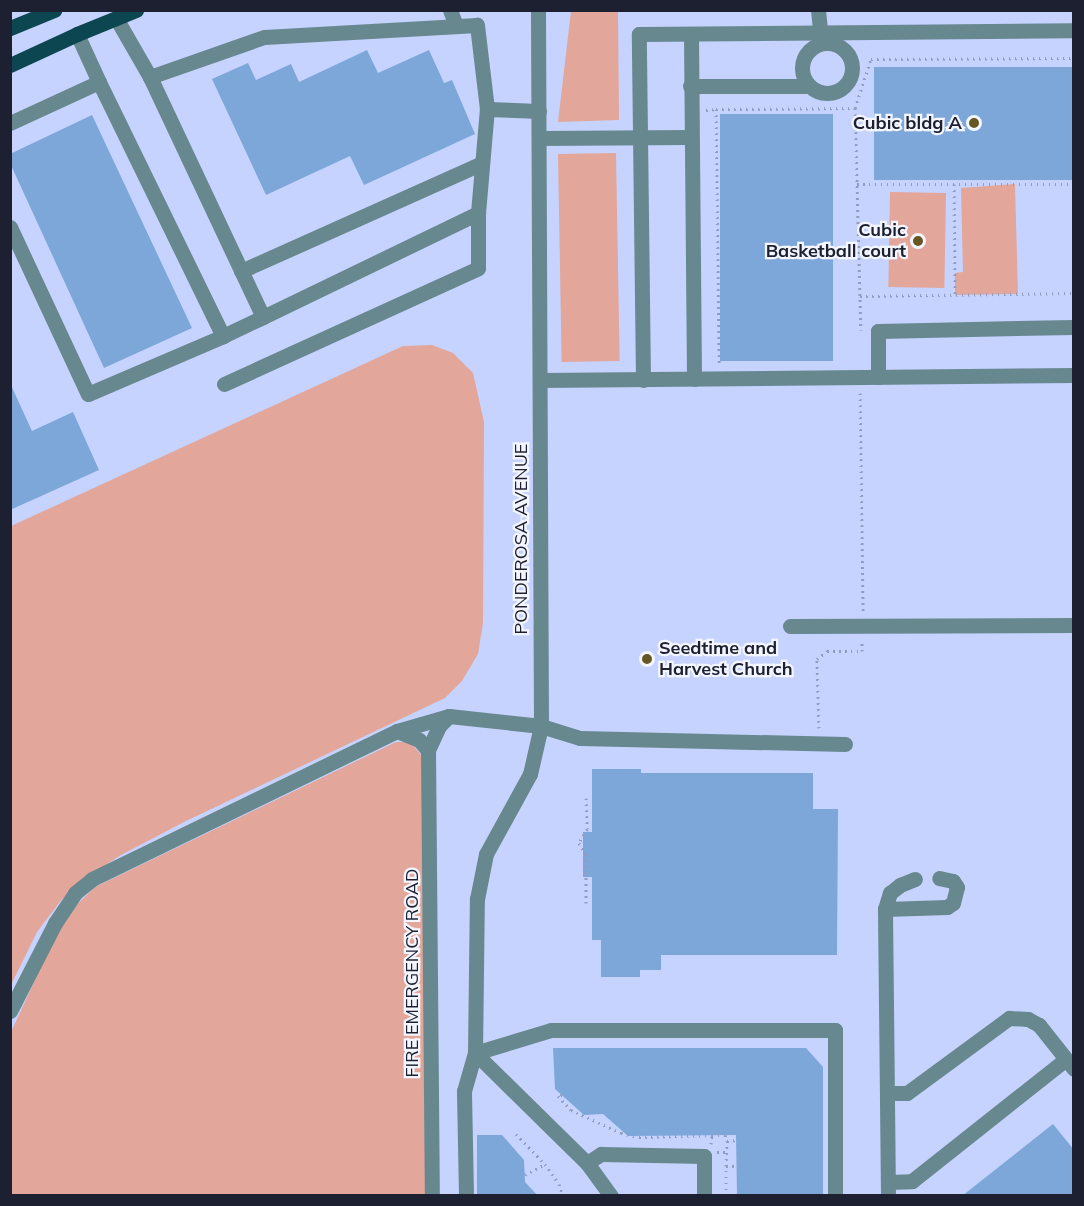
<!DOCTYPE html>
<style>
body{margin:0}
#map{position:relative;width:1084px;height:1206px;overflow:hidden;background:#c6d3ff;font-family:Mulish,sans-serif}
div>[style]{position:absolute}
[style*='--x']{left:calc(var(--x)*1px);top:calc(var(--y)*1px);width:calc(var(--w)*1px);rotate:calc(var(--a)*1deg)}
.green>*{inset:0;background:#e2a69a;transform-origin:0 0}
.building>*{inset:0;background:#7ca7d8;transform-origin:0 0}
.path>*{height:3px;margin-top:-1.5px;transform-origin:0;background:repeating-linear-gradient(90deg,#929cc0 0 1.5px,transparent 0 6px)}
.minor>*{height:15px;margin:-7.5px;padding:0 7.5px;transform-origin:7.5px;border-radius:7.5px;background:#67888f}
.minor>.ring{margin:-7.5px;padding:0;box-sizing:content-box;background:none;border:15px solid #67888f;border-radius:50%}
.major>*{height:15px;margin:-7.5px;padding:0 7.5px;transform-origin:7.5px;border-radius:7.5px;background:#0c4650}
.dots>*{width:16px;height:16px;translate:-50% -50%;box-sizing:border-box;border:3px solid #f3f6ff;border-radius:50%}
span{translate:-50% -50%;white-space:nowrap;text-align:center;line-height:1.15;-webkit-text-stroke:4.5px #f3f6ff;paint-order:stroke}
.poi-label{font-size:18px;color:#1c2030;font-weight:700}
.right{translate:-100% -50%;text-align:right}
.left{translate:0 -50%;text-align:left}
.street-label{font-size:18px;color:#1c2030}
.frame{position:absolute;inset:0;border:12px solid #1c2030;pointer-events:none}
</style>
<div id="map">
<div class="green">
<i style="clip-path:polygon(571px 11px,618px 11px,619px 120px,558px 122px)"></i>
<i style="left:616px;top:153px;width:208px;height:58px;rotate:89deg"></i>
<i style="clip-path:polygon(1015px 184px,1018px 294px,955px 295px,955px 273px,963px 272px,961px 188px)"></i>
<i style="left:946px;top:193px;width:95px;height:56px;rotate:91deg"></i>
<i style="clip-path:polygon(432px 345px,453px 353px,473px 373px,484px 422px,483px 623px,478px 654px,462px 681px,445px 698px,186px 821px,121px 855px,86px 878px,62px 899px,37px 932px,11px 985px,11px 526px,403px 346px)"></i>
<i style="clip-path:polygon(396px 742px,410px 742px,424px 758px,427px 1195px,11px 1196px,11px 1032px,64px 917px,95px 887px)"></i>
</div>
<div class="building">
<i style="clip-path:polygon(367px 50px,378px 73px,429px 50px,444px 83px,452px 80px,475px 134px,364px 185px,350px 156px,266px 195px,212px 79px,248px 63px,256px 80px,291px 64px,299px 82px)"></i>
<i style="left:874px;top:67px;width:200px;height:113px"></i>
<i style="left:833px;top:114px;width:247px;height:113px;rotate:90deg"></i>
<i style="clip-path:polygon(92px 115px,192px 328px,104px 368px,10px 163px,10px 154px)"></i>
<i style="clip-path:polygon(10px 383px,32px 431px,73px 412px,99px 470px,10px 510px)"></i>
<i style="clip-path:polygon(592px 769px,641px 769px,641px 773px,813px 773px,813px 809px,838px 809px,837px 955px,661px 955px,661px 970px,640px 970px,640px 977px,601px 977px,601px 940px,592px 940px,592px 877px,583px 877px,583px 832px,592px 832px)"></i>
<i style="clip-path:polygon(553px 1048px,806px 1048px,823px 1067px,823px 1196px,737px 1196px,736px 1135px,628px 1136px,603px 1114px,584px 1115px,555px 1089px)"></i>
<i style="clip-path:polygon(1053px 1124px,1074px 1150px,1074px 1196px,962px 1196px)"></i>
<i style="clip-path:polygon(477px 1135px,502px 1135px,524px 1160px,525px 1182px,538px 1196px,477px 1196px)"></i>
</div>
<div class="path">
<i style="--x:855;--y:108;--w:52;--a:-71.9"></i>
<i style="--x:871;--y:59;--w:203;--a:-0.3"></i>
<i style="--x:716;--y:109;--w:139;--a:-0.4"></i>
<i style="--x:855;--y:108;--w:222;--a:88.5"></i>
<i style="--x:706;--y:110;--w:10;--a:-6"></i>
<i style="--x:716;--y:109;--w:254;--a:89.3"></i>
<i style="--x:857;--y:184;--w:217;--a:0"></i>
<i style="--x:954;--y:184;--w:111;--a:89.5"></i>
<i style="--x:860;--y:296;--w:214;--a:-0.8"></i>
<i style="--x:860;--y:393;--w:219;--a:89.2"></i>
<i style="--x:819;--y:728;--w:69;--a:-91.7"></i>
<i style="--x:817;--y:659;--w:13;--a:-39"></i>
<i style="--x:827;--y:651;--w:35;--a:0"></i>
<i style="--x:862;--y:651;--w:11;--a:-90"></i>
<i style="--x:586;--y:798;--w:31;--a:88"></i>
<i style="--x:587;--y:829;--w:16;--a:120"></i>
<i style="--x:579;--y:843;--w:13;--a:58"></i>
<i style="--x:586;--y:854;--w:49;--a:90"></i>
<i style="--x:562;--y:1095;--w:4;--a:166"></i>
<i style="--x:558;--y:1096;--w:19;--a:47"></i>
<i style="--x:571;--y:1110;--w:55;--a:24.7"></i>
<i style="--x:621;--y:1133;--w:18;--a:13"></i>
<i style="--x:639;--y:1137;--w:73;--a:-1.6"></i>
<i style="--x:516;--y:1134;--w:42;--a:46"></i>
<i style="--x:711;--y:1144;--w:9;--a:-84"></i>
<i style="--x:712;--y:1135;--w:13;--a:0"></i>
<i style="--x:725;--y:1135;--w:6;--a:72"></i>
<i style="--x:717;--y:1152;--w:9;--a:0"></i>
<i style="--x:726;--y:1166;--w:25;--a:-88"></i>
<i style="--x:727;--y:1141;--w:9;--a:-6"></i>
<i style="--x:525;--y:1175;--w:23;--a:-29"></i>
<i style="--x:545;--y:1164;--w:24;--a:55"></i>
<i style="--x:559;--y:1184;--w:13;--a:72"></i>
<i style="--x:726;--y:1196;--w:30;--a:-90"></i>
<i style="--x:726;--y:1166;--w:11;--a:0"></i>
</div>
<div class="minor">
<i style="--x:450;--y:10;--w:17;--a:69"></i>
<i style="--x:818;--y:10;--w:30;--a:84"></i>
<i style="--x:116;--y:18;--w:68;--a:60"></i>
<i style="--x:77;--y:34;--w:53;--a:65.4"></i>
<i style="--x:691;--y:34;--w:345;--a:89.5"></i>
<i class="ring" style="left:802px;top:43px;width:35px;height:35px"></i>
<i style="--x:690;--y:86;--w:119;--a:0"></i>
<i style="--x:487;--y:109;--w:52;--a:2.2"></i>
<i style="--x:10;--y:123;--w:98;--a:-24.7"></i>
<i style="--x:99;--y:82;--w:283;--a:64"></i>
<i style="--x:223;--y:336;--w:44;--a:-25.4"></i>
<i style="--x:263;--y:317;--w:239;--a:-25.8"></i>
<i style="--x:478;--y:213;--w:104;--a:-85.1"></i>
<i style="--x:487;--y:109;--w:85;--a:-96.8"></i>
<i style="--x:477;--y:25;--w:213;--a:176.8"></i>
<i style="--x:264;--y:37;--w:121;--a:160.7"></i>
<i style="--x:150;--y:77;--w:265;--a:64.8"></i>
<i style="--x:539;--y:138;--w:151;--a:-0.4"></i>
<i style="--x:10;--y:227;--w:184;--a:65"></i>
<i style="--x:88;--y:394;--w:147;--a:-23.2"></i>
<i style="--x:241;--y:271;--w:264;--a:-24.1"></i>
<i style="--x:878;--y:377;--w:46;--a:-90"></i>
<i style="--x:878;--y:331;--w:196;--a:-1.2"></i>
<i style="--x:540;--y:380;--w:534;--a:-0.54"></i>
<i style="--x:643;--y:380;--w:346;--a:-90.7"></i>
<i style="--x:639;--y:34;--w:435;--a:-0.5"></i>
<i style="--x:224;--y:384;--w:279;--a:-24.5"></i>
<i style="--x:478;--y:268;--w:55;--a:-90"></i>
<i style="--x:790;--y:626;--w:284;--a:-0.2"></i>
<i style="--x:397;--y:731;--w:24;--a:22"></i>
<i style="--x:419;--y:740;--w:13;--a:48"></i>
<i style="--x:428;--y:750;--w:446;--a:89.5"></i>
<i style="--x:428;--y:750;--w:26;--a:-65"></i>
<i style="--x:439;--y:726;--w:14;--a:-45"></i>
<i style="--x:885;--y:909;--w:62;--a:-1.8"></i>
<i style="--x:947;--y:907;--w:7;--a:-34"></i>
<i style="--x:953;--y:903;--w:16;--a:-76"></i>
<i style="--x:957;--y:887;--w:7;--a:-124"></i>
<i style="--x:953;--y:881;--w:14;--a:-168"></i>
<i style="--x:10;--y:1011;--w:99;--a:-62.9"></i>
<i style="--x:55;--y:923;--w:36;--a:-56"></i>
<i style="--x:75;--y:893;--w:22;--a:-39"></i>
<i style="--x:92;--y:879;--w:339;--a:-25.9"></i>
<i style="--x:397;--y:731;--w:54;--a:-16.1"></i>
<i style="--x:449;--y:716;--w:93;--a:6.2"></i>
<i style="--x:541;--y:726;--w:41;--a:17.1"></i>
<i style="--x:580;--y:738;--w:265;--a:1.3"></i>
<i style="--x:475;--y:1053;--w:79;--a:-16.8"></i>
<i style="--x:551;--y:1030;--w:284;--a:0"></i>
<i style="--x:835;--y:1030;--w:166;--a:90"></i>
<i style="--x:475;--y:1053;--w:157;--a:44.5"></i>
<i style="--x:587;--y:1163;--w:41;--a:54"></i>
<i style="--x:887;--y:1093;--w:20;--a:0"></i>
<i style="--x:907;--y:1093;--w:127;--a:-36.3"></i>
<i style="--x:1009;--y:1018;--w:19;--a:3"></i>
<i style="--x:1028;--y:1019;--w:13;--a:29"></i>
<i style="--x:1039;--y:1025;--w:56;--a:51.5"></i>
<i style="--x:587;--y:1163;--w:17;--a:-33"></i>
<i style="--x:601;--y:1154;--w:103;--a:1.1"></i>
<i style="--x:704;--y:1156;--w:40;--a:90"></i>
<i style="--x:888;--y:1182;--w:24;--a:-2"></i>
<i style="--x:912;--y:1181;--w:196;--a:-38.4"></i>
<i style="--x:466;--y:1196;--w:105;--a:-91.1"></i>
<i style="--x:464;--y:1091;--w:40;--a:-74"></i>
<i style="--x:475;--y:1053;--w:154;--a:-89.3"></i>
<i style="--x:477;--y:899;--w:46;--a:-78.7"></i>
<i style="--x:486;--y:854;--w:91;--a:-61.2"></i>
<i style="--x:530;--y:774;--w:49;--a:-77.1"></i>
<i style="--x:541;--y:726;--w:716;--a:-90.24"></i>
<i style="--x:888;--y:1196;--w:287;--a:-90.6"></i>
<i style="--x:885;--y:909;--w:17;--a:-73"></i>
<i style="--x:890;--y:893;--w:13;--a:-39"></i>
<i style="--x:900;--y:885;--w:16;--a:-22"></i>
</div>
<div class="major">
<i style="--x:10;--y:28;--w:48;--a:-22.2"></i>
<i style="--x:10;--y:65;--w:74;--a:-24.8"></i>
<i style="--x:77;--y:34;--w:64;--a:-22.1"></i>
</div>
<div class="dots">
<i style="left:974px;top:123px;background:#665623"></i>
<i style="left:918px;top:241px;background:#665623"></i>
<i style="left:647px;top:659px;background:#665623"></i>
</div>
<div class="poi-label">
<span class="right" style="left:962px;top:123px">Cubic bldg A</span>
<span class="right" style="left:906px;top:241px">Cubic<br>Basketball court</span>
<span class="left" style="left:659px;top:659px">Seedtime and<br>Harvest Church</span>
</div>
<div class="street-label">
<span style="left:521px;top:539px;rotate:-90deg">PONDEROSA AVENUE</span>
<span style="left:412px;top:973px;rotate:-90deg">FIRE EMERGENCY ROAD</span>
</div>
<div class="frame"></div>
</div>
